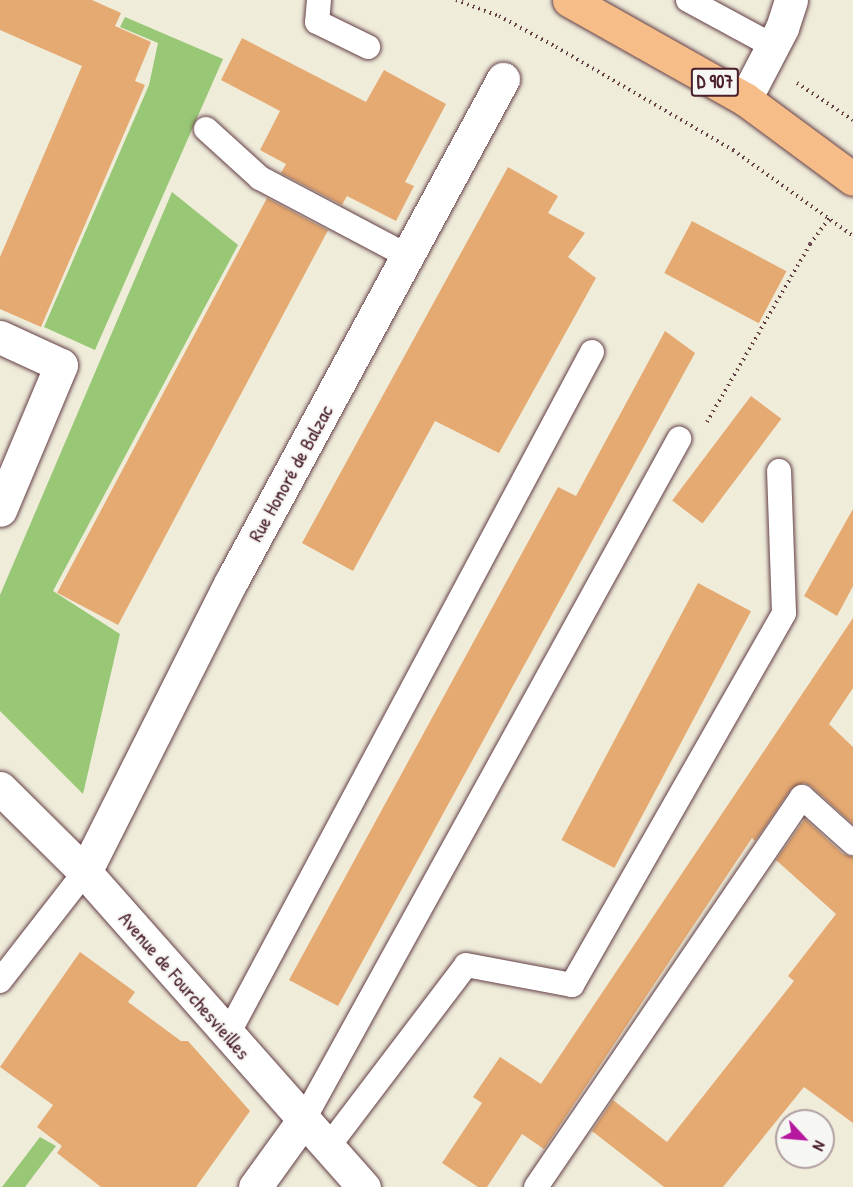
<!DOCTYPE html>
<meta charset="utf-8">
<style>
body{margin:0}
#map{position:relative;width:853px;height:1187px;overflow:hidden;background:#efecda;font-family:"Patrick Hand",sans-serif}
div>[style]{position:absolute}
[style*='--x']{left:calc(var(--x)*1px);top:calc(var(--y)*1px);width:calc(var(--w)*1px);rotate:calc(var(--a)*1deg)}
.green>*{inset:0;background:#98c776}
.building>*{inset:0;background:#e5aa72;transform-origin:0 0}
.path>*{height:4px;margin-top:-2px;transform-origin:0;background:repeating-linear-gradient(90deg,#633e45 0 1.5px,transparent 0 6px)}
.roads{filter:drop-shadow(0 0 2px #633e45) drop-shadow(0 0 2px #633e45)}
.lane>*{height:24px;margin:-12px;padding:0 12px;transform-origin:12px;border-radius:12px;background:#fff}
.street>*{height:33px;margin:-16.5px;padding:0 16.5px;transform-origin:16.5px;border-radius:16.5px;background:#fff}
.primary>*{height:33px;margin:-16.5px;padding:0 16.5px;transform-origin:16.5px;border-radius:16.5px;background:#f7bd88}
span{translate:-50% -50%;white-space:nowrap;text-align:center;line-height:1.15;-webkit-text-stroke:4.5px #f6f6f2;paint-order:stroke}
.shield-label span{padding:2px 4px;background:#f6f6f2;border:2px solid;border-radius:4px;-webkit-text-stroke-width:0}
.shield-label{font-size:18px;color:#4a1f2b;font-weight:700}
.street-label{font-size:20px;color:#4a1f2b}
.north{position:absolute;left:775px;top:1109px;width:60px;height:60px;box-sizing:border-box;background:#f6f6f2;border:2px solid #b1a0a2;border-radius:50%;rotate:116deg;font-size:16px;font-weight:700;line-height:24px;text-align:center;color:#4a1f2b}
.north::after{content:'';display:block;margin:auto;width:21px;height:27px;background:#b5179e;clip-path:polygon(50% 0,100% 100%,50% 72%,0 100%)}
</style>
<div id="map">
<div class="green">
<i style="clip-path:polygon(125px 17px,223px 59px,95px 350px,44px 327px,149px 85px,158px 43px,120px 27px)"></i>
<i style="clip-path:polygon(172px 192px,238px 245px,53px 591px,120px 634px,83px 794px,0 711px,0 595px)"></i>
<i style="clip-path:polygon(40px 1137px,56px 1146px,25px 1187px,2px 1187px)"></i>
</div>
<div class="building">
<i style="clip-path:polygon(0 0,92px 0,121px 13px,115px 26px,151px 42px,135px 81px,145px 85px,41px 327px,0 309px,0 257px,82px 66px,0 30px)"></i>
<i style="clip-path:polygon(242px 38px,366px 102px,384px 70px,446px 104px,405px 182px,414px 186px,396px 221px,347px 196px,342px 205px,281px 173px,286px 164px,260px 150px,280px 111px,221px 80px)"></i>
<i style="clip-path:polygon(508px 167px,558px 196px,548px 213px,585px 233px,568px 257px,596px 278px,499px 453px,435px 421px,353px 571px,302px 543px)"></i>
<i style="left:267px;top:198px;width:69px;height:447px;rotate:28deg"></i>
<i style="left:692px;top:221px;width:107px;height:59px;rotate:28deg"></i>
<i style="clip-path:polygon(665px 331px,695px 353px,338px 1006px,289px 980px,558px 487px,576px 496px)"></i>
<i style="left:751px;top:396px;width:38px;height:131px;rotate:37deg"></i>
<i style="clip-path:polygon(853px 509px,853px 586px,837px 616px,804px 596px)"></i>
<i style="left:698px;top:583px;width:60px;height:291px;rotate:28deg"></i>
<i style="clip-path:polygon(853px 618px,853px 688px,829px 724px,853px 747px,853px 824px,811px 786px,804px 783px,791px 789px,755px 841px,752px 838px,544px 1149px,522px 1134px,487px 1187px,478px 1187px,442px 1163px,482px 1103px,473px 1097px,500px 1057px,541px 1084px)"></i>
<i style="clip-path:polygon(805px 819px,843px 854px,853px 857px,853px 1123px,804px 1087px,723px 1187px,664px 1187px,592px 1131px,613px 1100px,667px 1142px,794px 981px,788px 976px,836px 914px,776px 860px)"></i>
<i style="clip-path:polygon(80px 952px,135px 992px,128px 1002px,181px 1041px,188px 1041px,250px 1111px,196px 1187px,101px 1187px,57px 1153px,62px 1146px,37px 1127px,53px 1105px,0 1067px)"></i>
</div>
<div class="path">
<i style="--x:456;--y:0;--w:46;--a:20.4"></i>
<i style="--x:499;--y:16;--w:65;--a:28.5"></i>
<i style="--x:556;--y:47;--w:205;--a:30.2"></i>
<i style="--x:733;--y:150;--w:148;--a:35.6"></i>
<i style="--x:797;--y:83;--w:67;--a:33.5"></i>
<i style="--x:707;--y:422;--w:206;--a:-59.9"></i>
<i style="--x:810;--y:244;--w:34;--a:-53"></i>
</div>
<div class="roads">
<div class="lane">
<i style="--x:319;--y:0;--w:22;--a:95"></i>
<i style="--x:317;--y:22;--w:57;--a:26.1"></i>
<i style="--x:688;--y:0;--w:97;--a:28.4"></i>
<i style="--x:206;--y:129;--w:73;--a:42.2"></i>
<i style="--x:260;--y:178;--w:169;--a:27.9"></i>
<i style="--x:0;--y:981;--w:138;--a:-52.1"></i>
<i style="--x:228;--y:1034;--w:773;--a:-61.91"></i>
<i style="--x:304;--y:1119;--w:777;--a:-61.12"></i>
<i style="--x:328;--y:1147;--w:228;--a:-52.8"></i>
<i style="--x:466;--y:965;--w:108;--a:10.7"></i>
<i style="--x:572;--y:985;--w:428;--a:-60.3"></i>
<i style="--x:784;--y:613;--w:142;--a:-92"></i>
<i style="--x:536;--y:1187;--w:472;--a:-55.7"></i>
<i style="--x:802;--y:797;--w:69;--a:42"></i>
</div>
<div class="street">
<i style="--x:745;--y:99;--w:80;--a:-62.5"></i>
<i style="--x:782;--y:28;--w:29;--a:-72"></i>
<i style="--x:0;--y:337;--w:67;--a:24.7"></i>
<i style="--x:61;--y:365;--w:157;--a:112.8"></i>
<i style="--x:0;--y:788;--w:120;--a:44.7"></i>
<i style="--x:85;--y:872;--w:421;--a:48.5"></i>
<i style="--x:85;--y:872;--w:325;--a:-63.3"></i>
<i style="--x:231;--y:582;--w:572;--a:-61.6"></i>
<i style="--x:255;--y:1187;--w:84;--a:-54.2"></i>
</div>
<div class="primary">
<i style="--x:569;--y:0;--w:202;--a:29.4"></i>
<i style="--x:745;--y:99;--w:134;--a:36.5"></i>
</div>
</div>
<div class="shield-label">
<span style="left:715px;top:82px">D 907</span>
</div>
<div class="street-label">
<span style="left:290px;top:473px;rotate:-61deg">Rue Honoré de Balzac</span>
<span style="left:185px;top:985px;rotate:49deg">Avenue de Fourchesvieilles</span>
</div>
<div class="north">N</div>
</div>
